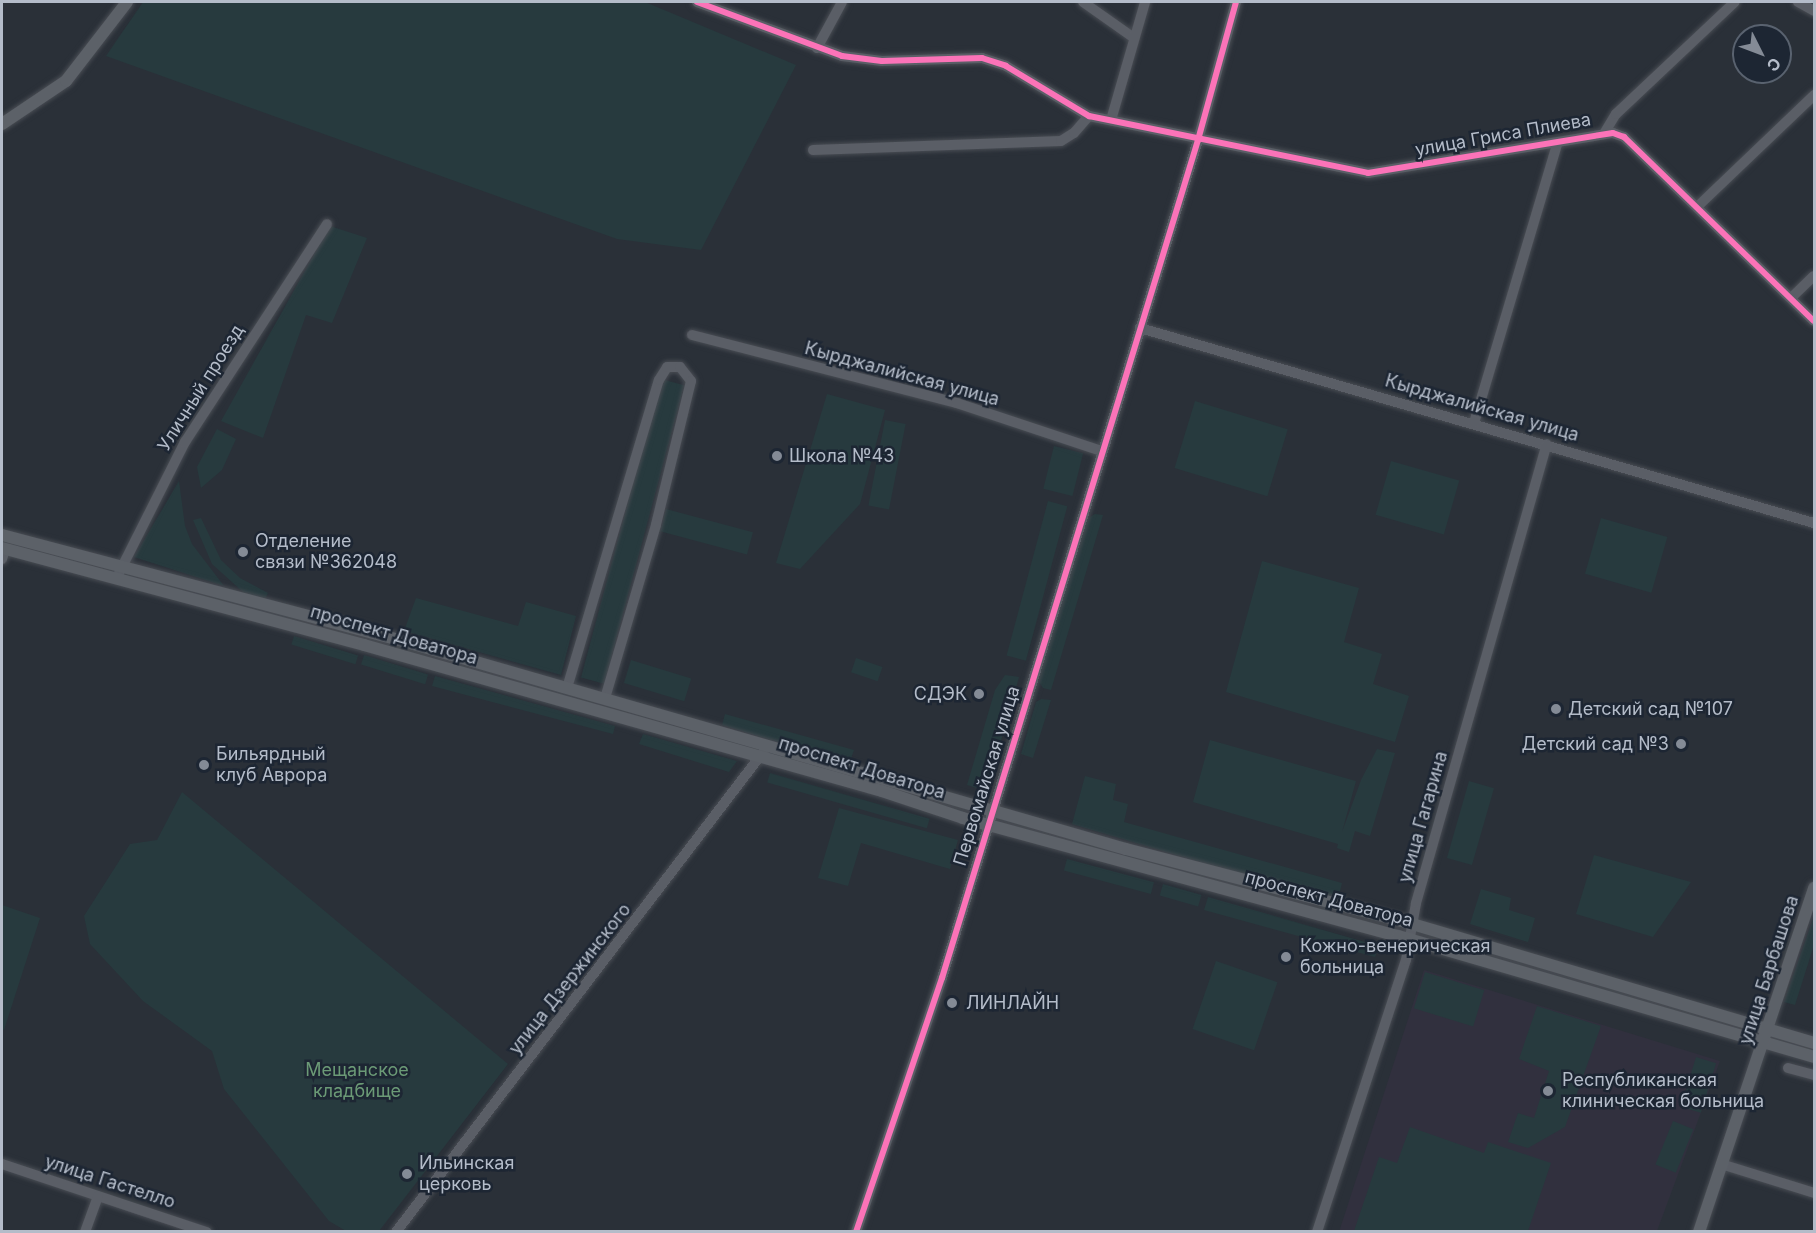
<!DOCTYPE html>
<meta charset="utf-8">
<style>
body{margin:0}
#map{position:relative;width:1816px;height:1233px;overflow:hidden;background:#2a3038;font-family:Inter,sans-serif}
div>[style]{position:absolute}
[style*='--x']{left:calc(var(--x)*1px);top:calc(var(--y)*1px);width:calc(var(--w)*1px);rotate:calc(var(--a)*1deg)}
.medical>*{inset:0;background:#31303e}
.green>*{inset:0;background:#273a3e;transform-origin:0 0}
.roads{filter:drop-shadow(0 0 2px #484c53) drop-shadow(0 0 2px #484c53)}
.minor>*{height:10px;margin:-5px;padding:0 5px;transform-origin:5px;border-radius:5px;background:#5a5e66}
.major>*{height:12px;margin:-6px;padding:0 6px;transform-origin:6px;border-radius:6px;background:#5c6168}
.cycleway>*{height:6px;margin:-3px;padding:0 3px;transform-origin:3px;border-radius:3px;background:#fb73b8}
.dots>*{width:16px;height:16px;translate:-50% -50%;box-sizing:border-box;border:3px solid #1d2633;border-radius:50%}
span{translate:-50% -50%;white-space:nowrap;text-align:center;line-height:1.15;-webkit-text-stroke:5px #1d2633;paint-order:stroke}
.street-label{font-size:18px;color:#b4bcc9}
.poi-label{font-size:18px;color:#b4bcc9}
.left{translate:0 -50%;text-align:left}
.right{translate:-100% -50%;text-align:right}
.park-label{font-size:18px;color:#6b9a76}
.frame{position:absolute;inset:0;border:3px solid #b4bcc9;pointer-events:none}
.north{position:absolute;left:1732px;top:24px;width:60px;height:60px;box-sizing:border-box;background:#1d2633;border:2px solid #59626f;border-radius:50%;rotate:132deg;font-size:16px;font-weight:700;line-height:24px;text-align:center;color:#b4bcc9}
.north::after{content:'';display:block;margin:auto;width:21px;height:27px;background:#848b96;clip-path:polygon(50% 0,100% 100%,50% 72%,0 100%)}
</style>
<div id="map">
<div class="medical">
<i style="clip-path:polygon(1424px 970px,1720px 1061px,1657px 1231px,1339px 1232px)"></i>
</div>
<div class="green">
<i style="clip-path:polygon(143px 2px,645px 2px,796px 65px,701px 250px,617px 239px,106px 56px)"></i>
<i style="clip-path:polygon(330px 226px,367px 238px,332px 323px,306px 315px,263px 438px,221px 421px)"></i>
<i style="left:661px;top:379px;width:24px;height:309px;rotate:15deg"></i>
<i style="clip-path:polygon(827px 394px,885px 410px,860px 504px,800px 569px,776px 563px)"></i>
<i style="left:1195px;top:401px;width:97px;height:70px;rotate:17deg"></i>
<i style="left:885px;top:420px;width:21px;height:87px;rotate:11deg"></i>
<i style="clip-path:polygon(217px 429px,236px 439px,222px 470px,201px 488px,197px 467px)"></i>
<i style="left:1054px;top:446px;width:30px;height:44px;rotate:14deg"></i>
<i style="left:1391px;top:461px;width:71px;height:56px;rotate:16deg"></i>
<i style="clip-path:polygon(179px 481px,185px 526px,192px 544px,224px 586px,134px 557px)"></i>
<i style="left:1048px;top:501px;width:20px;height:160px;rotate:15deg"></i>
<i style="left:666px;top:509px;width:90px;height:23px;rotate:15deg"></i>
<i style="clip-path:polygon(1095px 514px,1103px 515px,1051px 690px,1043px 688px,1038px 680px,1087px 519px)"></i>
<i style="clip-path:polygon(201px 518px,221px 560px,240px 578px,268px 593px,264px 601px,243px 592px,212px 564px,193px 520px)"></i>
<i style="left:1601px;top:518px;width:69px;height:58px;rotate:16deg"></i>
<i style="clip-path:polygon(1262px 561px,1359px 588px,1344px 642px,1382px 654px,1373px 684px,1409px 696px,1395px 742px,1226px 692px)"></i>
<i style="clip-path:polygon(416px 598px,518px 626px,526px 602px,576px 616px,561px 675px,404px 631px)"></i>
<i style="left:294px;top:636px;width:67px;height:9px;rotate:17deg"></i>
<i style="left:364px;top:655px;width:67px;height:10px;rotate:17deg"></i>
<i style="left:856px;top:658px;width:28px;height:15px;rotate:19deg"></i>
<i style="left:631px;top:660px;width:63px;height:24px;rotate:17deg"></i>
<i style="clip-path:polygon(1005px 675px,1019px 677px,987px 791px,967px 785px,995px 690px)"></i>
<i style="clip-path:polygon(435px 676px,615px 726px,613px 734px,432px 686px)"></i>
<i style="clip-path:polygon(1041px 699px,1051px 700px,1033px 758px,1021px 754px,1036px 702px)"></i>
<i style="clip-path:polygon(725px 714px,854px 750px,849px 764px,722px 725px)"></i>
<i style="clip-path:polygon(643px 734px,737px 761px,729px 772px,639px 744px)"></i>
<i style="clip-path:polygon(1210px 740px,1356px 781px,1342px 832px,1361px 780px,1377px 749px,1395px 753px,1370px 836px,1355px 831px,1349px 852px,1337px 848px,1338px 844px,1193px 802px)"></i>
<i style="left:770px;top:773px;width:166px;height:10px;rotate:16deg"></i>
<i style="clip-path:polygon(1085px 776px,1116px 784px,1113px 800px,1128px 804px,1124px 822px,1342px 883px,1337px 903px,1072px 824px)"></i>
<i style="left:1469px;top:781px;width:26px;height:80px;rotate:16deg"></i>
<i style="clip-path:polygon(182px 792px,508px 1064px,379px 1231px,346px 1231px,329px 1221px,224px 1089px,212px 1051px,143px 1001px,90px 944px,84px 916px,130px 844px,157px 840px)"></i>
<i style="clip-path:polygon(839px 808px,958px 840px,950px 869px,861px 843px,848px 886px,818px 878px)"></i>
<i style="clip-path:polygon(1594px 855px,1691px 882px,1653px 937px,1576px 914px)"></i>
<i style="left:1067px;top:859px;width:90px;height:12px;rotate:15deg"></i>
<i style="left:1163px;top:884px;width:40px;height:12px;rotate:16deg"></i>
<i style="clip-path:polygon(1481px 889px,1511px 898px,1509px 910px,1535px 918px,1528px 942px,1470px 924px)"></i>
<i style="clip-path:polygon(1208px 897px,1379px 946px,1375px 957px,1204px 910px)"></i>
<i style="clip-path:polygon(2px 905px,40px 918px,4px 1030px,2px 1029px)"></i>
<i style="clip-path:polygon(1813px 919px,1814px 945px,1795px 1005px,1784px 1002px)"></i>
<i style="left:1216px;top:961px;width:65px;height:72px;rotate:19deg"></i>
<i style="left:1425px;top:972px;width:62px;height:38px;rotate:17deg"></i>
<i style="clip-path:polygon(1537px 1006px,1601px 1026px,1565px 1127px,1528px 1148px,1508px 1142px,1518px 1113px,1534px 1118px,1549px 1071px,1519px 1059px)"></i>
<i style="left:1696px;top:1057px;width:21px;height:52px;rotate:17deg"></i>
<i style="left:1673px;top:1121px;width:22px;height:47px;rotate:22deg"></i>
<i style="clip-path:polygon(1410px 1127px,1484px 1153px,1488px 1142px,1551px 1163px,1528px 1231px,1354px 1231px,1379px 1157px,1397px 1163px)"></i>
</div>
<div class="roads">
<div class="minor">
<i style="--x:697;--y:2;--w:155;--a:20.4"></i>
<i style="--x:842;--y:56;--w:40;--a:7.1"></i>
<i style="--x:882;--y:61;--w:100;--a:-1.7"></i>
<i style="--x:982;--y:58;--w:25;--a:18"></i>
<i style="--x:1006;--y:66;--w:97;--a:31.1"></i>
<i style="--x:1089;--y:116;--w:285;--a:11.5"></i>
<i style="--x:1368;--y:173;--w:248;--a:-9.3"></i>
<i style="--x:1613;--y:133;--w:12;--a:20"></i>
<i style="--x:1624;--y:137;--w:264;--a:44.1"></i>
<i style="--x:1083;--y:2;--w:62;--a:35.2"></i>
<i style="--x:1798;--y:2;--w:18;--a:29"></i>
<i style="--x:817;--y:48;--w:52;--a:-61.5"></i>
<i style="--x:1111;--y:120;--w:123;--a:-73.9"></i>
<i style="--x:1605;--y:132;--w:21;--a:-59"></i>
<i style="--x:1616;--y:114;--w:163;--a:-43.3"></i>
<i style="--x:813;--y:150;--w:248;--a:-2.1"></i>
<i style="--x:1061;--y:141;--w:15;--a:-32"></i>
<i style="--x:1074;--y:133;--w:23;--a:-49"></i>
<i style="--x:1697;--y:207;--w:162;--a:-43.7"></i>
<i style="--x:1792;--y:297;--w:30;--a:-44"></i>
<i style="--x:1140;--y:328;--w:702;--a:16.14"></i>
<i style="--x:692;--y:335;--w:274;--a:14.4"></i>
<i style="--x:957;--y:403;--w:152;--a:18.4"></i>
<i style="--x:1474;--y:423;--w:291;--a:-73.4"></i>
<i style="--x:2;--y:559;--w:9;--a:-72"></i>
<i style="--x:119;--y:573;--w:147;--a:-63.3"></i>
<i style="--x:185;--y:442;--w:260;--a:-56.9"></i>
<i style="--x:567;--y:688;--w:321;--a:-73.4"></i>
<i style="--x:659;--y:380;--w:15;--a:-58"></i>
<i style="--x:667;--y:367;--w:13;--a:0"></i>
<i style="--x:680;--y:367;--w:18;--a:52"></i>
<i style="--x:691;--y:381;--w:148;--a:103.7"></i>
<i style="--x:656;--y:525;--w:180;--a:106.4"></i>
<i style="--x:1788;--y:1068;--w:27;--a:15"></i>
<i style="--x:2;--y:1164;--w:216;--a:18.4"></i>
<i style="--x:1721;--y:1164;--w:97;--a:17.3"></i>
<i style="--x:85;--y:1232;--w:38;--a:-70"></i>
<i style="--x:396;--y:1232;--w:606;--a:-52.58"></i>
<i style="--x:856;--y:1232;--w:268;--a:-71.3"></i>
<i style="--x:942;--y:978;--w:876;--a:-73.01"></i>
<i style="--x:1198;--y:140;--w:143;--a:-74.6"></i>
<i style="--x:1317;--y:1232;--w:286;--a:-71.9"></i>
<i style="--x:1406;--y:960;--w:58;--a:-80"></i>
<i style="--x:1416;--y:903;--w:477;--a:-74.1"></i>
</div>
<div class="major">
<i style="--x:2;--y:124;--w:77;--a:-33.9"></i>
<i style="--x:66;--y:81;--w:100;--a:-52.3"></i>
<i style="--x:2;--y:535;--w:415;--a:14.8"></i>
<i style="--x:403;--y:641;--w:752;--a:16.05"></i>
<i style="--x:1126;--y:849;--w:285;--a:14.6"></i>
<i style="--x:1402;--y:921;--w:430;--a:16.5"></i>
<i style="--x:2;--y:548;--w:375;--a:15"></i>
<i style="--x:364;--y:645;--w:538;--a:15.74"></i>
<i style="--x:882;--y:791;--w:85;--a:18.4"></i>
<i style="--x:963;--y:818;--w:451;--a:15.2"></i>
<i style="--x:1398;--y:936;--w:433;--a:16.2"></i>
<i style="--x:1699;--y:1232;--w:363;--a:-71.5"></i>
</div>
</div>
<div class="cycleway">
<i style="--x:697;--y:2;--w:155;--a:20.4"></i>
<i style="--x:842;--y:56;--w:40;--a:7.1"></i>
<i style="--x:882;--y:61;--w:100;--a:-1.7"></i>
<i style="--x:982;--y:58;--w:25;--a:18"></i>
<i style="--x:1006;--y:66;--w:97;--a:31.1"></i>
<i style="--x:1089;--y:116;--w:285;--a:11.5"></i>
<i style="--x:1368;--y:173;--w:248;--a:-9.3"></i>
<i style="--x:1613;--y:133;--w:12;--a:20"></i>
<i style="--x:1624;--y:137;--w:264;--a:44.1"></i>
<i style="--x:856;--y:1232;--w:268;--a:-71.3"></i>
<i style="--x:942;--y:978;--w:876;--a:-73.01"></i>
<i style="--x:1198;--y:140;--w:143;--a:-74.6"></i>
</div>
<div class="dots">
<i style="left:777px;top:456px;background:#848b96"></i>
<i style="left:243px;top:552px;background:#848b96"></i>
<i style="left:979px;top:694px;background:#848b96"></i>
<i style="left:1556px;top:709px;background:#848b96"></i>
<i style="left:1681px;top:744px;background:#848b96"></i>
<i style="left:204px;top:765px;background:#848b96"></i>
<i style="left:1286px;top:957px;background:#848b96"></i>
<i style="left:952px;top:1003px;background:#848b96"></i>
<i style="left:1548px;top:1091px;background:#848b96"></i>
<i style="left:407px;top:1174px;background:#848b96"></i>
</div>
<div class="street-label">
<span style="left:1503px;top:135px;rotate:-10deg">улица Гриса Плиева</span>
<span style="left:902px;top:374px;rotate:15deg">Кырджалийская улица</span>
<span style="left:201px;top:388px;rotate:-58deg">Уличный проезд</span>
<span style="left:1482px;top:408px;rotate:16deg">Кырджалийская улица</span>
<span style="left:394px;top:635px;rotate:16deg">проспект Доватора</span>
<span style="left:862px;top:768px;rotate:17deg">проспект Доватора</span>
<span style="left:987px;top:776px;rotate:-73deg">Первомайская улица</span>
<span style="left:1423px;top:817px;rotate:-74deg">улица Гагарина</span>
<span style="left:1329px;top:899px;rotate:15deg">проспект Доватора</span>
<span style="left:1769px;top:970px;rotate:-72deg">улица Барбашова</span>
<span style="left:570px;top:979px;rotate:-52deg">улица Дзержинского</span>
<span style="left:110px;top:1182px;rotate:18deg">улица Гастелло</span>
</div>
<div class="poi-label">
<span class="left" style="left:789px;top:456px">Школа №43</span>
<span class="left" style="left:255px;top:552px">Отделение<br>связи №362048</span>
<span class="right" style="left:967px;top:694px">СДЭК</span>
<span class="left" style="left:1568px;top:709px">Детский сад №107</span>
<span class="right" style="left:1669px;top:744px">Детский сад №3</span>
<span class="left" style="left:216px;top:765px">Бильярдный<br>клуб Аврора</span>
<span class="left" style="left:1300px;top:957px">Кожно-венерическая<br>больница</span>
<span class="left" style="left:966px;top:1003px">ЛИНЛАЙН</span>
<span class="left" style="left:1562px;top:1091px">Республиканская<br>клиническая больница</span>
<span class="left" style="left:419px;top:1174px">Ильинская<br>церковь</span>
</div>
<div class="park-label">
<span style="left:357px;top:1081px">Мещанское<br>кладбище</span>
</div>
<div class="frame"></div>
<div class="north">С</div>
</div>
